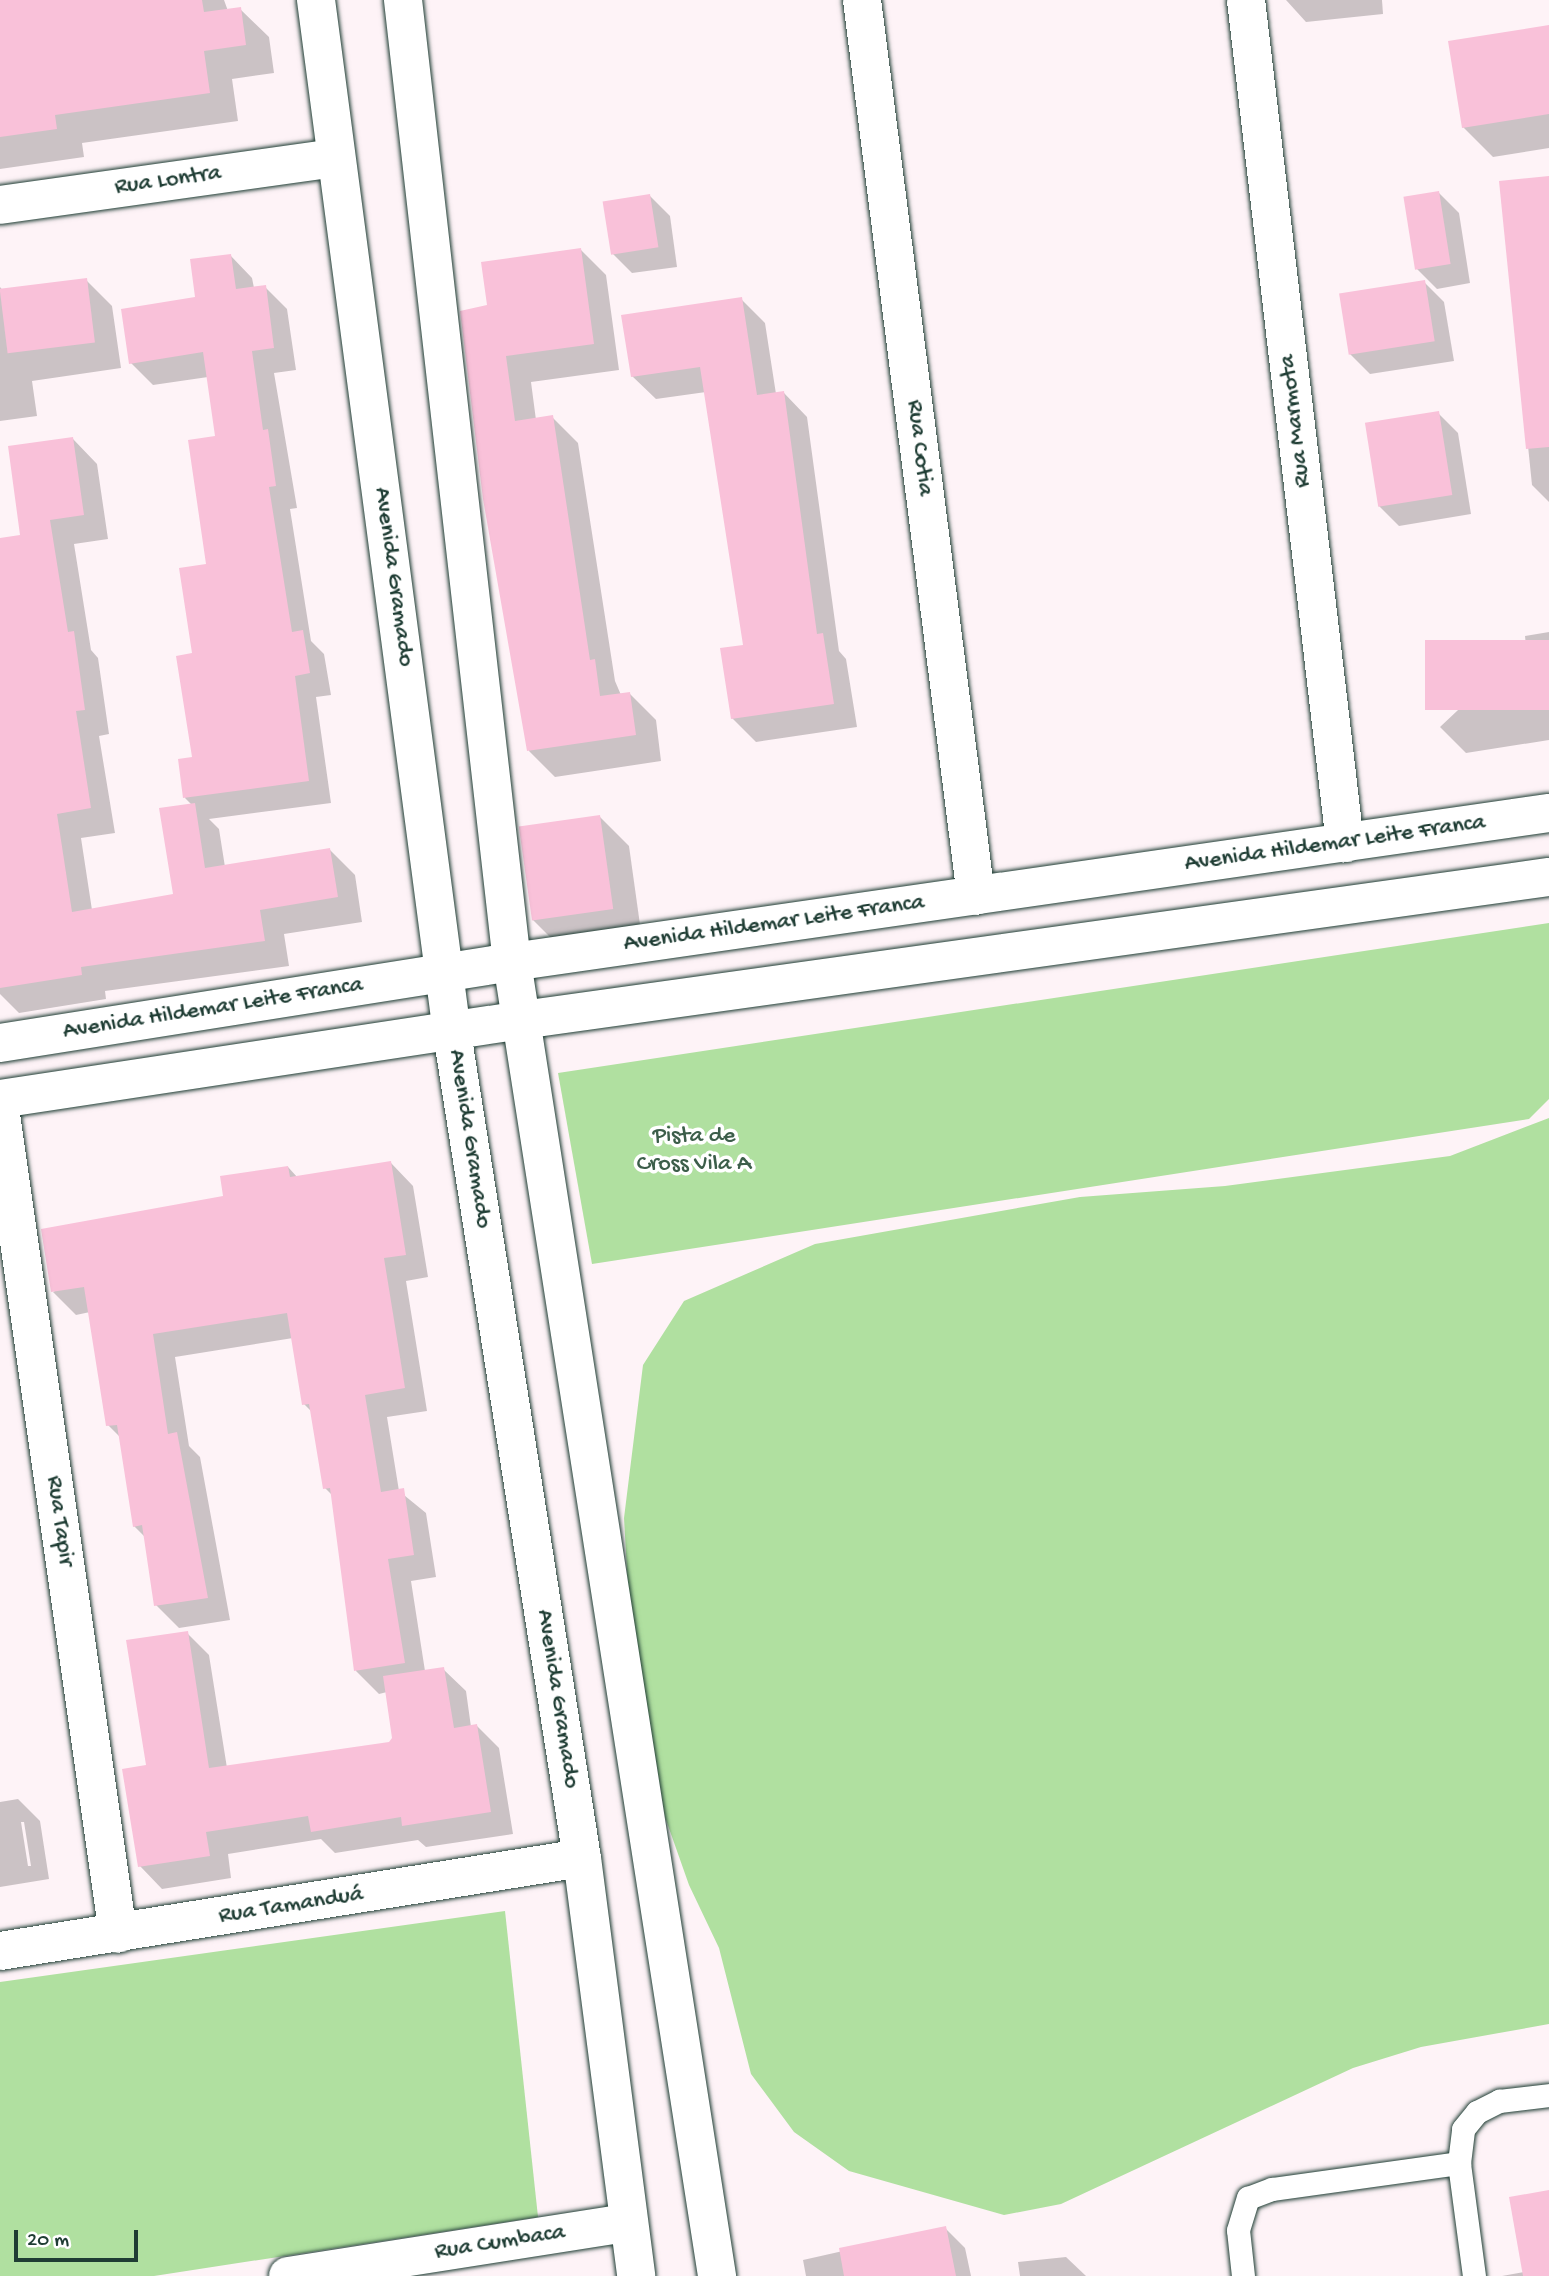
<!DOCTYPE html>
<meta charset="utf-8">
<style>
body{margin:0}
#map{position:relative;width:1549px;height:2276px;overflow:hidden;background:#fef3f7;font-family:"Gochi Hand",sans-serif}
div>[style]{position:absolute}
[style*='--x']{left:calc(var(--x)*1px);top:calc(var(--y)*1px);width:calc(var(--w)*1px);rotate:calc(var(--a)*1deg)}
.green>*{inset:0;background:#b0e0a0}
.shadow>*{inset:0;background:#0003}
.building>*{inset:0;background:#f9c1d9;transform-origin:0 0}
.roads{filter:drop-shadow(0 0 2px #1f3d34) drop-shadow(0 0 2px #1f3d34)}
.service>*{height:23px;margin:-11.5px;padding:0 11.5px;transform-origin:11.5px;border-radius:11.5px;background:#fff}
.minor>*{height:38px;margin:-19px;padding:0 19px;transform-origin:19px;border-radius:19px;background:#fff}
.tertiary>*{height:38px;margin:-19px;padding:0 19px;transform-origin:19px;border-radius:19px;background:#fff}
span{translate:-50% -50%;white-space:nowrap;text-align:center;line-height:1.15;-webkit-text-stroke:7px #fff;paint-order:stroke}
.street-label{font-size:24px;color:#1f3d34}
.park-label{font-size:24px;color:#3c5e4a}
.scale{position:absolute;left:14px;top:2230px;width:124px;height:32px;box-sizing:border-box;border:4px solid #1f3d34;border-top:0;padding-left:9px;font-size:21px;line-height:24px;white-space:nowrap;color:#1f3d34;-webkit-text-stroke:5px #fff;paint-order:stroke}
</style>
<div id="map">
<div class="green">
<i style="clip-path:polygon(1549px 923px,1549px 1099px,1529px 1119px,592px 1264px,558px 1073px)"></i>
<i style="clip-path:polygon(1549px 1118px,1549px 2024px,1421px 2047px,1353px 2068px,1061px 2204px,1004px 2215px,849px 2171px,794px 2132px,751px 2074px,719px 1948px,689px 1885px,665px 1817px,628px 1588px,624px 1518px,643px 1365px,684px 1301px,815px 1244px,1080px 1197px,1225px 1186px,1450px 1156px)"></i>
<i style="clip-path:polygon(505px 1911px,538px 2217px,154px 2276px,0 2276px,0 1982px)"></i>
</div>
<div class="shadow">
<i style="clip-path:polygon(0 0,224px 0,228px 11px,240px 9px,269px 37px,274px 73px,232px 79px,238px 121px,82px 143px,84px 157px,0 169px)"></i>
<i style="clip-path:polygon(1382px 0,1383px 14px,1306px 22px,1286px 0)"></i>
<i style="clip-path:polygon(1549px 27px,1549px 148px,1493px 157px,1463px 127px)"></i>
<i style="clip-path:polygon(1549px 178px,1549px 502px,1532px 485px,1501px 183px)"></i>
<i style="clip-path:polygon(1439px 193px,1459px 213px,1470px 283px,1437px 289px,1417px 269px)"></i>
<i style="clip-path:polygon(650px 196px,670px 216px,677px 267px,632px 273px,612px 253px)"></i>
<i style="clip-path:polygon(580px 249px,606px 275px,619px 370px,531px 382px,536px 420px,552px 417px,578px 443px,615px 681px,621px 695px,630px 694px,656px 720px,661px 761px,555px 777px,529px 751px,489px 307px)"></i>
<i style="clip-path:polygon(230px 255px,252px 278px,254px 288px,265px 287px,287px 309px,296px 370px,274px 373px,297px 508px,290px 509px,311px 641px,324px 654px,331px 695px,316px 697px,331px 803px,209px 819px,219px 829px,225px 867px,330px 850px,355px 875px,362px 922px,284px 934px,289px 966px,105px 991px,106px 999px,19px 1013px,0 994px,0 540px,22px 537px,73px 439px,97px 464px,108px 539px,74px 544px,91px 650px,98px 658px,109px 734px,99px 736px,115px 833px,81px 838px,92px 910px,175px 896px,192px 805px,185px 798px,194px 759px,194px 655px,208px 566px,217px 438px,208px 377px,153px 385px,131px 363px,197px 299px)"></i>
<i style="clip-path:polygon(86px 280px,112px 306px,121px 368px,32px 381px,37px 416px,0 421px,0 287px,4px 292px)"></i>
<i style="clip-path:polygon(1424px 282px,1444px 302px,1454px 361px,1370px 374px,1350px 354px)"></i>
<i style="clip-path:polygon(741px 299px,765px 323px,776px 394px,784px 393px,807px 417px,839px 651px,846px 659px,857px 727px,756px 742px,732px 718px,745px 646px,706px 392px,656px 399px,632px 376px)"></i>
<i style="clip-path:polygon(1438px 413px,1458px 433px,1471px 514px,1399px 526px,1379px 506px)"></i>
<i style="clip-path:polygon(1549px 632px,1549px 740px,1466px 753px,1440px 727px,1526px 646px,1525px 636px)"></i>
<i style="clip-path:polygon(599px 816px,629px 846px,642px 939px,563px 950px,533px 920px)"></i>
<i style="clip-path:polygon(391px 1163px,413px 1186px,428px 1277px,406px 1281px,427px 1411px,387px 1417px,399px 1491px,426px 1513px,436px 1577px,411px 1581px,425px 1671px,443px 1669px,466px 1691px,471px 1727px,477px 1726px,499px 1748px,513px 1834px,426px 1847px,418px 1840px,335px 1853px,321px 1839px,228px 1854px,231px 1878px,162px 1889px,140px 1866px,148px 1767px,187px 1633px,209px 1655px,227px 1768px,390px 1744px,394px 1738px,387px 1692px,379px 1694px,356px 1671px,333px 1496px,325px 1488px,313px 1413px,304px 1404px,293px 1338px,175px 1357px,189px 1446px,200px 1457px,230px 1620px,179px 1628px,156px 1605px,145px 1537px,134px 1526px,121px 1438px,108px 1425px,90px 1312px,76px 1315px,53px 1292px,288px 1167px,298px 1178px)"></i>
<i style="clip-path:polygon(evenodd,18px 1799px,40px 1821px,49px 1879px,0 1887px,0 1802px,18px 1799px,21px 1822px,24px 1822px,31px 1866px,28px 1866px,21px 1822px)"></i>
<i style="clip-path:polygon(1549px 2192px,1549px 2276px,1502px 2276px,1524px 2272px)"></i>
<i style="clip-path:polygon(945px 2228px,965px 2248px,971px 2276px,806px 2276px,803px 2260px)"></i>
<i style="clip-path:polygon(1066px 2257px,1086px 2276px,1020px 2276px,1018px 2262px)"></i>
</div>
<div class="building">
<i style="clip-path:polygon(0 0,202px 0,204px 12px,241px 7px,246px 45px,204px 51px,210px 93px,55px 115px,57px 129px,0 137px)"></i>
<i style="clip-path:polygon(1549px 25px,1549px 114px,1462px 128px,1448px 41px)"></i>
<i style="clip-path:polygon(1549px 176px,1549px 447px,1526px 449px,1499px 181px)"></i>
<i style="left:1439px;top:191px;width:74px;height:36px;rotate:81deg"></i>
<i style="left:650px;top:194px;width:54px;height:48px;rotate:81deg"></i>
<i style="clip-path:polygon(581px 248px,594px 344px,506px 356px,515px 421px,553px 415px,590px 660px,595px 659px,600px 696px,630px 692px,636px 735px,527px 751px,483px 499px,460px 311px,487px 305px,481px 262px)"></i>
<i style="clip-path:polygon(231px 254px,236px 289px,266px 285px,274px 348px,252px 351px,263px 430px,268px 429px,276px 486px,269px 487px,292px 632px,303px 630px,310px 673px,295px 676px,309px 781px,183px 798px,178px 759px,192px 757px,176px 656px,192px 653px,179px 568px,206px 564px,188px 440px,215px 436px,203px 352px,129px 364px,121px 309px,195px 297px,190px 259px)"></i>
<i style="left:87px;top:278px;width:65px;height:88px;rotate:83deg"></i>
<i style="left:1425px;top:280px;width:62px;height:87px;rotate:81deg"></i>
<i style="clip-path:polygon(742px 297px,757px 395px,784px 391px,817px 634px,823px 633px,834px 704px,731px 719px,720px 648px,743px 645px,700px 367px,631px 377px,621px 315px)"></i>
<i style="left:1439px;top:411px;width:85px;height:75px;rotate:81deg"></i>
<i style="clip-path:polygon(73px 437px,84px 515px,50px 520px,68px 632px,74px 631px,85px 710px,76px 711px,91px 808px,57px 814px,72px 912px,173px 894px,159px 808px,195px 803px,205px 868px,330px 848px,338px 897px,260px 910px,265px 941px,81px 967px,82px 975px,0 988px,0 538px,20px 535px,8px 446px)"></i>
<i style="left:1549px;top:640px;width:70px;height:124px;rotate:90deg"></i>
<i style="left:600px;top:815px;width:95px;height:82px;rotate:82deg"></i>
<i style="clip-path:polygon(391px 1161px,406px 1255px,384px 1258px,405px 1388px,365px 1395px,381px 1492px,404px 1488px,414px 1555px,388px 1559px,405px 1663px,354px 1671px,330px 1488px,323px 1489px,309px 1404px,302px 1405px,287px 1313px,153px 1334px,168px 1434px,177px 1432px,208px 1598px,154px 1606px,142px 1525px,133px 1527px,117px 1425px,106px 1426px,84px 1287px,51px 1292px,41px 1229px,223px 1196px,220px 1176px,288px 1166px,290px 1177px)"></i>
<i style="clip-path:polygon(188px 1631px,209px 1768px,389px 1742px,392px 1738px,383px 1676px,444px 1667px,454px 1728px,477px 1724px,491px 1812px,402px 1826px,401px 1817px,311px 1832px,308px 1816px,206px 1832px,210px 1856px,138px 1867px,122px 1769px,146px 1765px,126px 1640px)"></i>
<i style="clip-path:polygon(1549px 2190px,1549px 2276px,1523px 2276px,1509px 2197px)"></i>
<i style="clip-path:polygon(946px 2226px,956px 2276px,844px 2276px,839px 2248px)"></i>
</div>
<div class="roads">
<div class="service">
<i style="--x:1243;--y:2276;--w:46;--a:-96.2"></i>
<i style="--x:1238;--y:2230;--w:34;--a:-73"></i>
<i style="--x:1248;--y:2198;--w:26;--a:-21"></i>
<i style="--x:1272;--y:2189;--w:189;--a:-7.9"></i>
<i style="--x:1474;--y:2276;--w:114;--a:-97.6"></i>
<i style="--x:1459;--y:2163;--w:34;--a:-83"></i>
<i style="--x:1463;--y:2129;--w:22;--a:-51"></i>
<i style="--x:1477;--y:2112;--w:25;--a:-27"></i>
<i style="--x:1499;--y:2101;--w:50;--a:-6.8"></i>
</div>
<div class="minor">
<i style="--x:862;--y:0;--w:903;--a:82.75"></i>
<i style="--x:1246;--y:0;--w:849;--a:83.3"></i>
<i style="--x:0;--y:205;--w:338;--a:-8"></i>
<i style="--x:0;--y:1108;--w:834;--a:81.87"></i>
<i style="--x:0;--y:1951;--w:589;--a:-9.08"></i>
<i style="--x:288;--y:2276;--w:344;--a:-8.9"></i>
</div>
<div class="tertiary">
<i style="--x:316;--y:0;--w:1042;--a:82.5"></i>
<i style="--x:452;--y:1033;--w:835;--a:81.05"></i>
<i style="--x:582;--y:1858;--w:421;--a:82.6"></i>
<i style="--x:403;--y:0;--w:968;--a:83.54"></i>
<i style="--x:512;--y:962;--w:1330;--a:81.13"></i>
<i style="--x:0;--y:1043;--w:518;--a:-8.99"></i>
<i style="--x:512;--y:962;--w:1048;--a:-8.18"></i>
<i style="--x:0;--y:1099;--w:528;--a:-8.61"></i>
<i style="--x:522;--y:1020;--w:1037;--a:-7.93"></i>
</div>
</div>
<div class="street-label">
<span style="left:168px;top:181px;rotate:-8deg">Rua Lontra</span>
<span style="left:1296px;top:421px;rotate:-97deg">Rua Marmota</span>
<span style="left:919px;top:448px;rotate:83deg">Rua Cotia</span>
<span style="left:393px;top:577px;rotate:82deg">Avenida Gramado</span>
<span style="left:1335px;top:844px;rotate:-8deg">Avenida Hildemar Leite Franca</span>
<span style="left:774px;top:924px;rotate:-8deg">Avenida Hildemar Leite Franca</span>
<span style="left:213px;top:1009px;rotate:-9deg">Avenida Hildemar Leite Franca</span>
<span style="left:469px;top:1139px;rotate:81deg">Avenida Gramado</span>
<span style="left:59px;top:1521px;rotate:82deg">Rua Tapir</span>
<span style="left:557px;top:1699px;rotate:81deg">Avenida Gramado</span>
<span style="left:291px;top:1906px;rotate:-9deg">Rua Tamanduá</span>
<span style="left:500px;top:2243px;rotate:-9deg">Rua Cumbaca</span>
</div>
<div class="park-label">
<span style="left:694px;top:1151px">Pista de<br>Cross Vila A</span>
</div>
<div class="scale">20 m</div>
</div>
